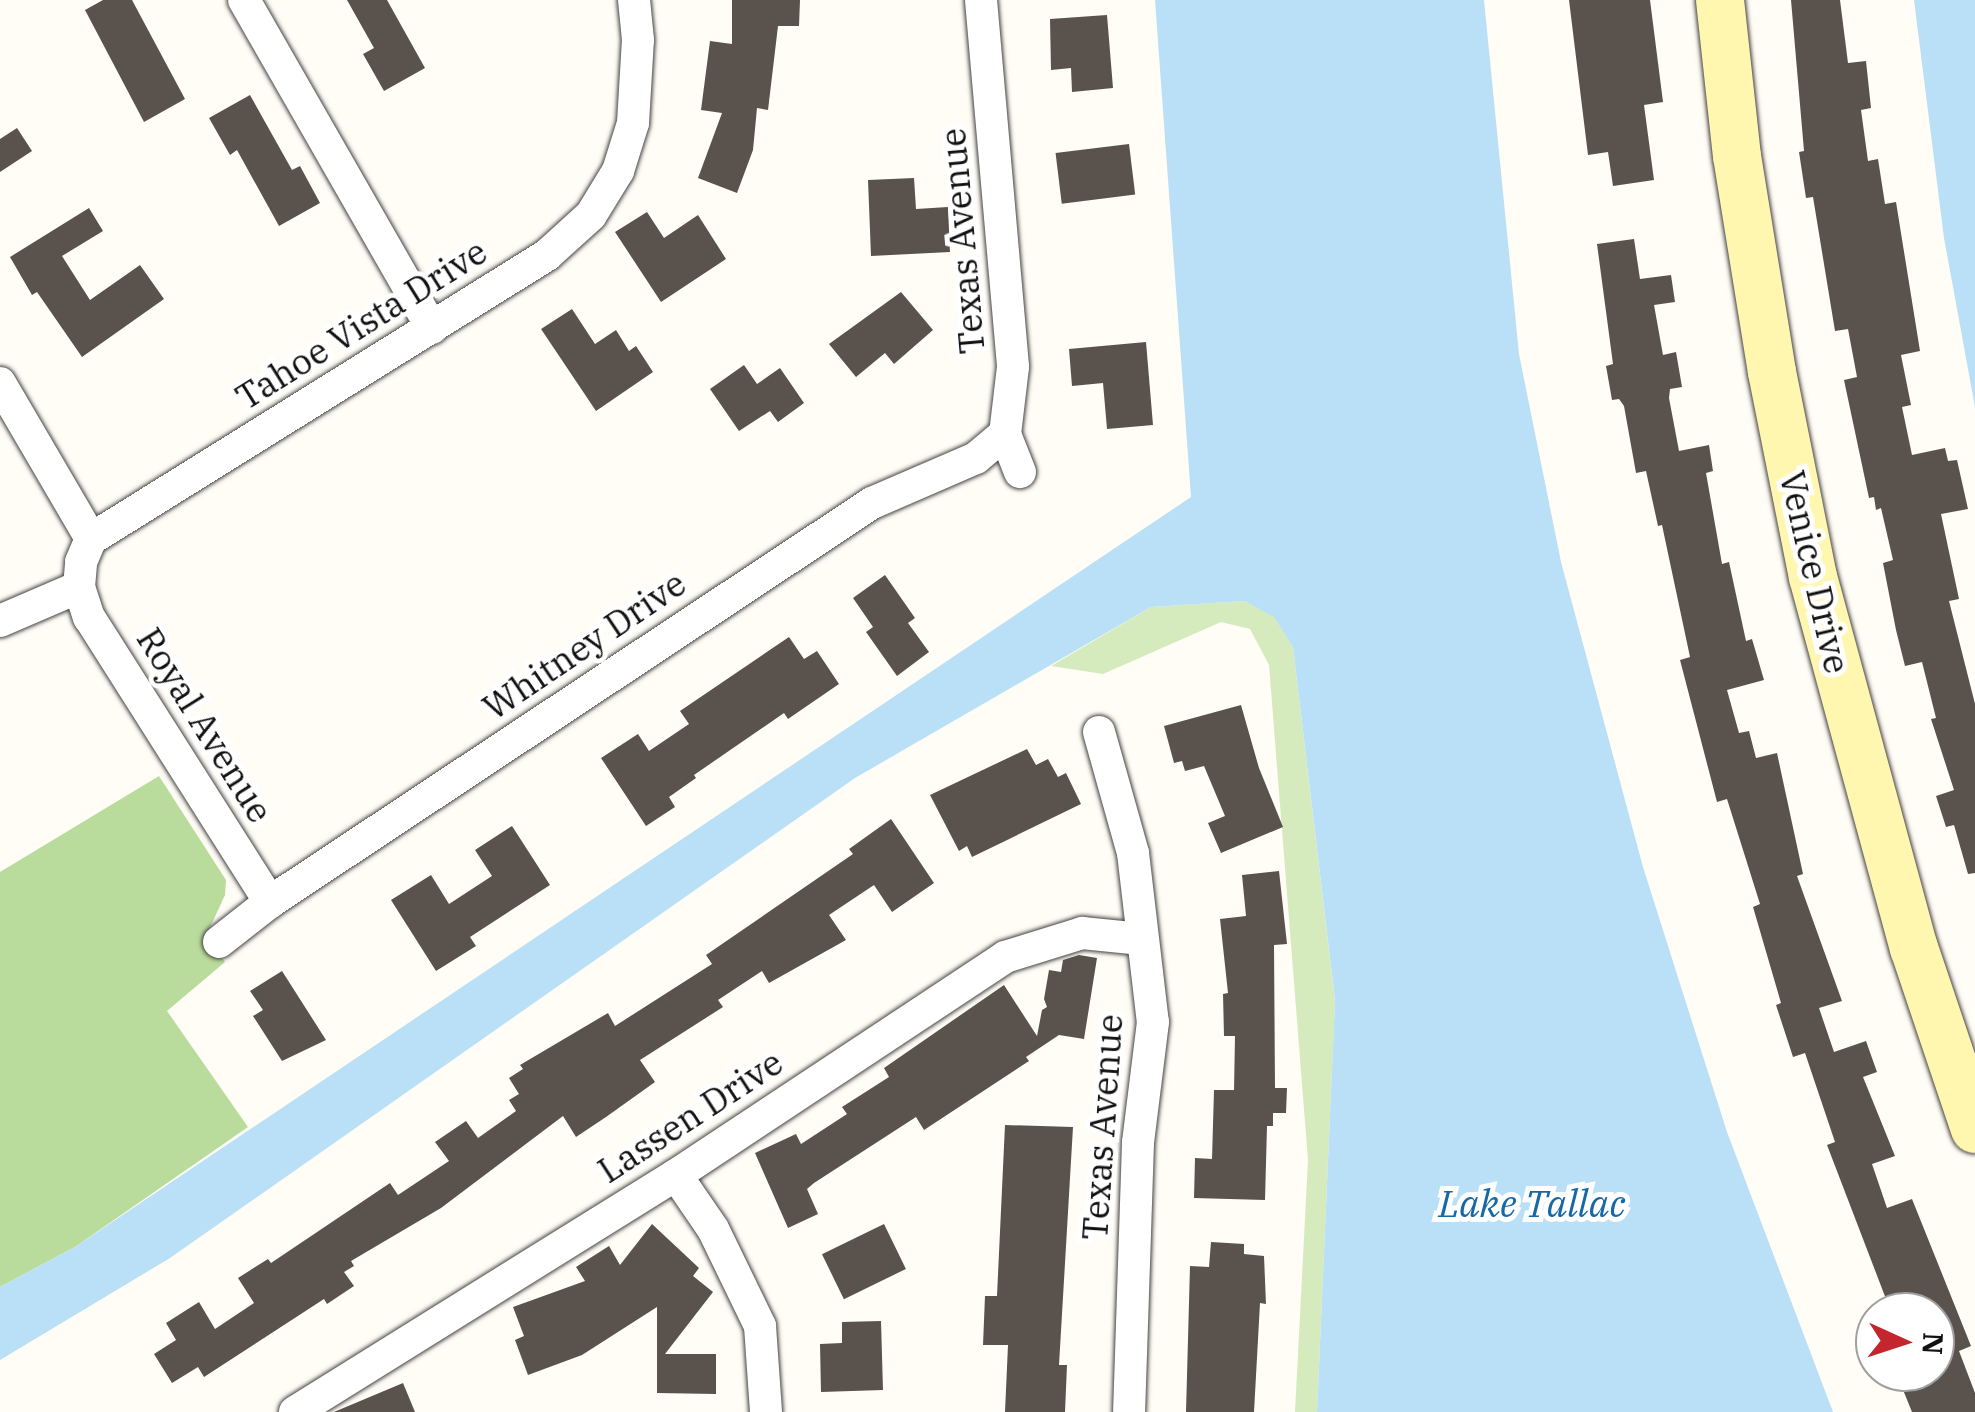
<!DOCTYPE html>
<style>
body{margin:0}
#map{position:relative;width:1975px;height:1412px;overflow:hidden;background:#fffdf5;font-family:"IBM Plex Serif",serif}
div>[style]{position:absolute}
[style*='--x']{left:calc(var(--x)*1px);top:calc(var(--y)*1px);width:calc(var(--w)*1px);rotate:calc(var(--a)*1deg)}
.green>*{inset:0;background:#d5ebbd}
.forest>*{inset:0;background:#b9dc9c}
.water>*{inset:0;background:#b9e0f7}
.building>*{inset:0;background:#5a524d;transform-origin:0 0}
.roads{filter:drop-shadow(0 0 2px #444) drop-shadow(0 0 2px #444)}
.street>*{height:32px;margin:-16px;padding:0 16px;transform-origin:16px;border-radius:16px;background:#fff}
.secondary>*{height:48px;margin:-24px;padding:0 24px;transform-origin:24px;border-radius:24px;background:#fff6b0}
span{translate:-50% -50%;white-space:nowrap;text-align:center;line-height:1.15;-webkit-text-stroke:10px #fff;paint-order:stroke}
.street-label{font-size:35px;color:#111}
.water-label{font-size:38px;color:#1768a6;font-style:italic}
.north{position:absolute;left:1855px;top:1292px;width:100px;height:100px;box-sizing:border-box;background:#fff;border:2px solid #a0a0a0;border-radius:50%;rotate:93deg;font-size:28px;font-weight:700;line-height:40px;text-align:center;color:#111}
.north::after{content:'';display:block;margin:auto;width:35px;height:45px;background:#c4262e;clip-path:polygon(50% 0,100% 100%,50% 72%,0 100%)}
</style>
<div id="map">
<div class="green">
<i style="clip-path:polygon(1245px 601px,1274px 616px,1293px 647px,1335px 1001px,1317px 1412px,1295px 1412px,1308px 1160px,1269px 665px,1250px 629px,1221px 622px,1103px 674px,1051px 666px,1151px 607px)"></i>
</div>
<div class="forest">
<i style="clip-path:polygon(159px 776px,226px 880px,225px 895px,207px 934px,225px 962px,167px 1011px,248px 1127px,75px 1247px,0 1287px,0 872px)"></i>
</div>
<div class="water">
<i style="clip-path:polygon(1155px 0,1484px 0,1519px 354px,1561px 562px,1643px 867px,1727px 1132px,1833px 1412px,1317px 1412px,1335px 1000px,1293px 647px,1274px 617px,1245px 601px,1151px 607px,855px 778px,170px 1258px,0 1360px,0 1287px,75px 1247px,1191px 497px)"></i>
<i style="clip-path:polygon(1914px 0,1975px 0,1975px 407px,1944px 238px)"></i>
</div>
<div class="building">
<i style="clip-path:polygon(103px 0,132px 0,185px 99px,144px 122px,85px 10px)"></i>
<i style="clip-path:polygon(347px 0,387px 0,425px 68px,384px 91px,363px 54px,374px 48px)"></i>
<i style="clip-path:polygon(732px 0,800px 0,799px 26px,778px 26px,768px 110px,757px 108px,753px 150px,737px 193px,698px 178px,722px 113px,701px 110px,710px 41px,732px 44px)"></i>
<i style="clip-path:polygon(1569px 0,1650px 0,1663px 102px,1644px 105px,1654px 180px,1613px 186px,1608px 152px,1588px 155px)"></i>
<i style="clip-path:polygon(1791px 0,1840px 0,1848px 63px,1866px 61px,1871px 108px,1861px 110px,1868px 161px,1878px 159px,1885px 204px,1896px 202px,1920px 351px,1901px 355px,1911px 405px,1902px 407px,1912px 455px,1945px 448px,1948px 461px,1957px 460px,1968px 509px,1941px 514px,1959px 599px,1949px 601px,1975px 704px,1975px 873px,1968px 874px,1954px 825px,1946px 827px,1936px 796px,1954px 790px,1931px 719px,1936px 718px,1922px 662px,1905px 666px,1896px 630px,1883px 563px,1893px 560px,1881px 508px,1876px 510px,1874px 497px,1869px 498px,1844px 380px,1857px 377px,1848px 329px,1835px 331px,1813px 197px,1806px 198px,1799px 152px,1804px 151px)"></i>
<i style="clip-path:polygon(1107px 15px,1113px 88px,1072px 92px,1071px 68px,1051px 70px,1050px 19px)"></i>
<i style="clip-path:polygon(250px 95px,292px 170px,300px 166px,320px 203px,279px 226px,237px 150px,230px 155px,209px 118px)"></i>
<i style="clip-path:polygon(17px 128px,32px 151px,0 172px,0 139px)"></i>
<i style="left:1129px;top:144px;width:51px;height:74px;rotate:83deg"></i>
<i style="clip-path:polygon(914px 178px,916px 209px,948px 207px,950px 252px,871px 256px,868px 180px)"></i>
<i style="clip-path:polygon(89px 208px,103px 231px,62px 256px,90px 300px,140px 265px,164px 299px,82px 357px,37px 292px,32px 295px,10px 257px)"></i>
<i style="clip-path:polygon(647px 212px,664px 238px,698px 215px,726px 259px,661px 302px,615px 232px)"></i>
<i style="clip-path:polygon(1634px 239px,1640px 279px,1671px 275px,1675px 302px,1654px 305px,1663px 355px,1676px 352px,1682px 387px,1670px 389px,1669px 398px,1679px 451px,1709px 445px,1713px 471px,1706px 473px,1722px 564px,1729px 562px,1746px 641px,1752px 639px,1764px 680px,1727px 690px,1739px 733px,1749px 731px,1756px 758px,1777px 753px,1803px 874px,1797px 876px,1842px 1001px,1819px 1008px,1834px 1052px,1866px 1041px,1877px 1072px,1863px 1077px,1895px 1156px,1872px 1164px,1887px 1208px,1912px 1199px,1971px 1346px,1959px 1351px,1975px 1393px,1975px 1412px,1912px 1412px,1899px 1380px,1935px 1372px,1935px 1312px,1891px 1312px,1827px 1145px,1835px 1142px,1805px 1053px,1793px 1057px,1776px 1005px,1781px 1003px,1753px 907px,1760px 904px,1727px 799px,1717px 802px,1680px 660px,1690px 657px,1662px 525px,1658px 526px,1646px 471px,1636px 473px,1624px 406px,1619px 399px,1612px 400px,1606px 366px,1613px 364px,1597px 244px)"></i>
<i style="clip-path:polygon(901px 292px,933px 330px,894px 364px,885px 353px,856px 377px,829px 344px)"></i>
<i style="clip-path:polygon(572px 309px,595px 344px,616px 330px,629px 351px,636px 346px,653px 372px,596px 411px,541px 329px)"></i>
<i style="clip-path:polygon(1146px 342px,1153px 425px,1107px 429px,1103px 383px,1072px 386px,1069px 349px)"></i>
<i style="clip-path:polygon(744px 365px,757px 384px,780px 368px,804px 403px,778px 422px,770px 411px,739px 431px,710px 389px)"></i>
<i style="clip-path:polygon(885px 575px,915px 618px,908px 623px,929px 652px,897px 676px,866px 632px,873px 627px,853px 598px)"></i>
<i style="clip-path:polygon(789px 637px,804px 659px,817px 651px,839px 684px,788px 719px,784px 713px,694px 775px,696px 778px,669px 797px,675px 807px,646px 826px,601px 758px,638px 734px,649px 751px,689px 724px,680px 711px)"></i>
<i style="clip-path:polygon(1241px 705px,1259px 768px,1283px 827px,1221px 853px,1208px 823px,1225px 816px,1204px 766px,1185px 771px,1182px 761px,1174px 763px,1164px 726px)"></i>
<i style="clip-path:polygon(1027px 749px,1036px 765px,1048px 759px,1058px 777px,1066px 773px,1081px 804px,972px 857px,967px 846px,959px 851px,930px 795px)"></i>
<i style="clip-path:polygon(891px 819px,934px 883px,892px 912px,874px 885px,829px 915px,846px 940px,769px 983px,762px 971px,718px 1000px,723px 1007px,640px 1060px,655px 1082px,606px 1117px,576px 1137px,563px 1116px,441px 1208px,351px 1261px,354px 1266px,344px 1272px,354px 1286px,327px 1304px,324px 1299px,204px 1377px,198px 1367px,172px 1383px,154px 1354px,176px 1340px,166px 1323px,199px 1302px,215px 1329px,254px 1303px,238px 1278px,268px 1259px,271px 1263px,390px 1183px,398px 1195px,449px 1161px,435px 1142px,466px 1121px,478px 1138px,516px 1111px,509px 1100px,519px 1094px,509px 1078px,523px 1069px,520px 1065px,608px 1013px,615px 1026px,712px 964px,706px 955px,853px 854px,849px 849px)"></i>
<i style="clip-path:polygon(512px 826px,550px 885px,470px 937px,476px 946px,436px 971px,391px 900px,431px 875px,449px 904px,492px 876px,475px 850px)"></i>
<i style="clip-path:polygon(1279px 871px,1287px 944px,1274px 945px,1275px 1088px,1287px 1088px,1286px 1113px,1273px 1113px,1273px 1126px,1267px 1126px,1265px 1200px,1194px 1198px,1195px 1158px,1212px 1159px,1214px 1090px,1234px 1090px,1235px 1036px,1224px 1036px,1223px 994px,1228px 993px,1220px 919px,1246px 916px,1242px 875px)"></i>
<i style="clip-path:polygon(1079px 955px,1097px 958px,1084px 1039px,1059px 1035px,1026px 1057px,1029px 1061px,924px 1130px,916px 1117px,814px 1183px,807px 1189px,818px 1214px,788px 1228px,755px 1153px,796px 1134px,801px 1144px,847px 1114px,842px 1107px,889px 1077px,884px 1068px,1004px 985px,1037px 1036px,1042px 1010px,1047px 1007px,1044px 999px,1049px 970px,1061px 972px,1063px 960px)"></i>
<i style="clip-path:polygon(282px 971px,326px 1040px,282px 1061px,253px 1016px,263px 1010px,250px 991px)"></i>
<i style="clip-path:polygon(1005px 1125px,1073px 1127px,1059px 1365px,1067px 1365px,1065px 1412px,1005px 1412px,1008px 1345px,983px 1345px,985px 1296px,997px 1296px)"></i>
<i style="clip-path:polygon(652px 1224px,699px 1268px,693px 1276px,713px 1292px,665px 1354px,716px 1354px,716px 1394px,657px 1393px,657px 1307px,582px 1355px,528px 1375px,515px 1340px,524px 1336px,513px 1307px,585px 1281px,576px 1267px,609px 1246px,620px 1265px)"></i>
<i style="left:884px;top:1224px;width:50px;height:69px;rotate:64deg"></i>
<i style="clip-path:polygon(1211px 1242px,1244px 1244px,1244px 1254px,1264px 1256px,1266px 1304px,1260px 1303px,1254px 1412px,1186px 1412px,1190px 1266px,1209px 1267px)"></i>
<i style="clip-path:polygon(881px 1321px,883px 1390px,821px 1392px,820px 1344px,842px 1343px,842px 1322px)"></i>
<i style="clip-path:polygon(403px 1383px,415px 1412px,334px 1412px)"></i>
</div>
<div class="roads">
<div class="street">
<i style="--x:244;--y:0;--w:378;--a:60.2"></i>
<i style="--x:981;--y:0;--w:368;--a:85"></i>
<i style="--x:1013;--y:367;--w:67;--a:96.8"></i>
<i style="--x:1005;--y:434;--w:41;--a:68.5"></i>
<i style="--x:0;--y:383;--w:181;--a:59.7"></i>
<i style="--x:79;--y:587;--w:32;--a:72"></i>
<i style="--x:89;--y:617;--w:338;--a:57.6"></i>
<i style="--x:0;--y:621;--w:86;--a:-23.3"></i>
<i style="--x:79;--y:587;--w:25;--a:-85"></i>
<i style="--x:81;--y:562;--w:25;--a:-67"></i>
<i style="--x:91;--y:539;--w:537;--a:-31.91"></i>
<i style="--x:547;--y:255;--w:59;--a:-42.3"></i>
<i style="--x:591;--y:215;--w:52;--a:-58.5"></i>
<i style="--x:618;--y:171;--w:50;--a:-72.6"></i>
<i style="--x:633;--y:123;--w:83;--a:-86.6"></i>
<i style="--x:638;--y:40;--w:40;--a:-95.7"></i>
<i style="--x:1099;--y:732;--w:126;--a:74.3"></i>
<i style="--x:1133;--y:853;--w:170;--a:83.3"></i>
<i style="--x:1153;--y:1022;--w:122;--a:97.1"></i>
<i style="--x:1138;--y:1143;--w:269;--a:91.9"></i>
<i style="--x:219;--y:942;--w:65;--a:-38.1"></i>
<i style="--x:270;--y:902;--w:722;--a:-33.54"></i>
<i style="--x:872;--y:503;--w:113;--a:-23.4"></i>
<i style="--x:976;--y:458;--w:38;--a:-40"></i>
<i style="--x:676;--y:1175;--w:65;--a:55.6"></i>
<i style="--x:713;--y:1229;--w:108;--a:64.1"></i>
<i style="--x:760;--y:1326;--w:86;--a:86"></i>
<i style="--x:295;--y:1412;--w:449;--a:-31.9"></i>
<i style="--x:676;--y:1175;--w:395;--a:-33.5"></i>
<i style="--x:1005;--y:957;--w:81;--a:-17.3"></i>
<i style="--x:1082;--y:933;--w:60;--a:5.7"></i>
</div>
<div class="secondary">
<i style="--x:1720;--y:0;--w:157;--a:83.8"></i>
<i style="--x:1737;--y:156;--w:219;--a:80.8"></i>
<i style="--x:1772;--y:372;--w:209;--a:78.7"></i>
<i style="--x:1813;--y:577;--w:385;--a:74.8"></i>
<i style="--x:1914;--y:948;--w:191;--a:71.4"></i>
</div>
</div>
<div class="street-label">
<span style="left:962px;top:241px;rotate:-95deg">Texas Avenue</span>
<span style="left:361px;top:324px;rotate:-32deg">Tahoe Vista Drive</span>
<span style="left:1815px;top:572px;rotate:77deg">Venice Drive</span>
<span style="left:584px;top:645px;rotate:-34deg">Whitney Drive</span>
<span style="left:205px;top:725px;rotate:58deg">Royal Avenue</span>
<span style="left:690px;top:1116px;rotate:-33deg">Lassen Drive</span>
<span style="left:1102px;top:1127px;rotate:-86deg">Texas Avenue</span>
</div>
<div class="water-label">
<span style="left:1532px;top:1203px">Lake Tallac</span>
</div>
<div class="north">N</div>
</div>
